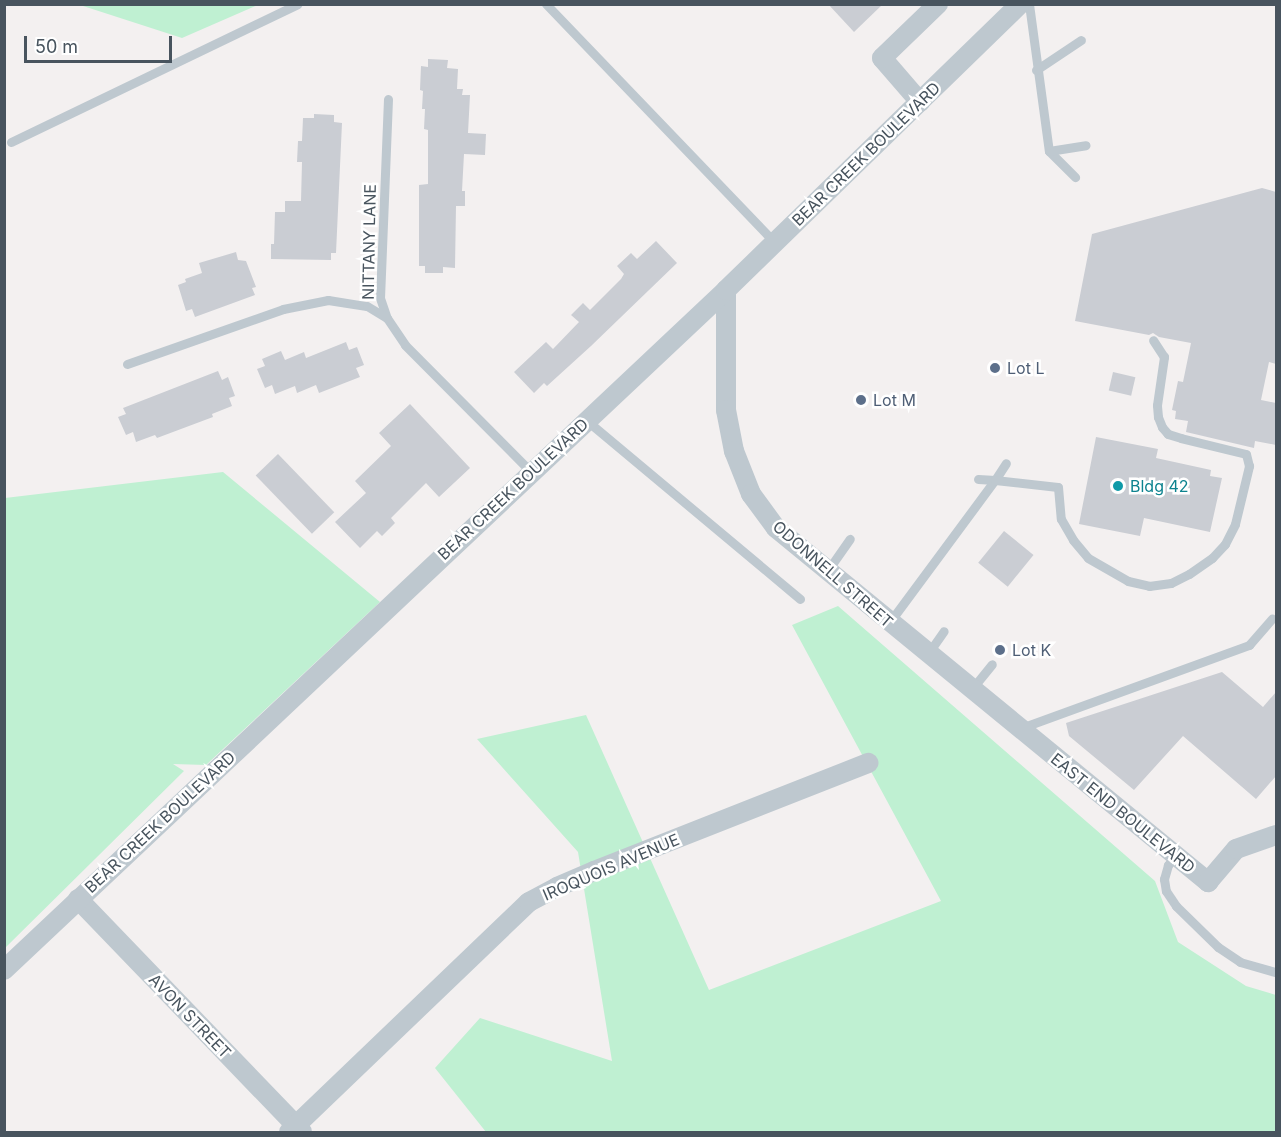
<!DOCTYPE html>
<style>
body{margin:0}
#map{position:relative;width:1281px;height:1137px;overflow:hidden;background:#f3f0f0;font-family:Inter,sans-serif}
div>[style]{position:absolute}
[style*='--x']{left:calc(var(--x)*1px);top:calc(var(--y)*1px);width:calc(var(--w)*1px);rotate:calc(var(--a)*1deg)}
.green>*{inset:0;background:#bff0d2}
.building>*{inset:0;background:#cacdd3;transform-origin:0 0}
.service>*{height:9px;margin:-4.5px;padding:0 4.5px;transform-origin:4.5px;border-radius:4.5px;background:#bec8cf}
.minor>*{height:20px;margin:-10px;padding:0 10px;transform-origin:10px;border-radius:10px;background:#bec8cf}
.dots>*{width:16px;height:16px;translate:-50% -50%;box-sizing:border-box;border:3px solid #fff;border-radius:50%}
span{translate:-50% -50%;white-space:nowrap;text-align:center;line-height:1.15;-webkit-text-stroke:5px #fff;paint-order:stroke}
.street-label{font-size:16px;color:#48545e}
.service-label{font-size:16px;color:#4e5e75}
.left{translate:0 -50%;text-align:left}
.culture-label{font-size:16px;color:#0d838f}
.frame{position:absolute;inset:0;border:6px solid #48545e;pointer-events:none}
.scale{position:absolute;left:24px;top:36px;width:148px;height:27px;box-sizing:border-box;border:3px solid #48545e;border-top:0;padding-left:8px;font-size:18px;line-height:21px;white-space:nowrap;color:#48545e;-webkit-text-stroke:4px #fff;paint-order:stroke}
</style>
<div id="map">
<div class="green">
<i style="clip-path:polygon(80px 5px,258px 5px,182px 38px)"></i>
<i style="clip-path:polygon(223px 472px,380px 602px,206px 765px,173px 764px,184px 771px,5px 948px,5px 498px)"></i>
<i style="clip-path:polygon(838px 606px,1155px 881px,1178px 942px,1246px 986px,1276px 995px,1276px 1132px,486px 1132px,435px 1068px,480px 1018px,612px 1061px,578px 852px,477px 739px,586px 715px,709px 990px,941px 901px,792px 625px)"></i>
</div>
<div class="building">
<i style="clip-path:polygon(828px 4px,883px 4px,854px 32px)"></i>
<i style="clip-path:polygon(428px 59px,448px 60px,447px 68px,458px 69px,457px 89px,463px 89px,462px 95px,470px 95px,468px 133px,486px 134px,485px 155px,464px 154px,462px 191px,465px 191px,465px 206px,456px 206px,455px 268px,443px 267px,443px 273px,425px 273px,425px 266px,419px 266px,419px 185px,428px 184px,428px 130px,424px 129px,425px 109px,422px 109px,423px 91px,420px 90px,421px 66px,428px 67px)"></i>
<i style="clip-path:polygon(314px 114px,334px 115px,334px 122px,342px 123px,336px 253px,331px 253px,331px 260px,271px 259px,271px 244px,274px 244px,275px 212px,285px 212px,285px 201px,301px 201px,302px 162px,297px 162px,298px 141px,302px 141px,303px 118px,314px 118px)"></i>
<i style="clip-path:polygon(1262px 188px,1276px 192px,1276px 364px,1269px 362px,1261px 400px,1276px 403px,1276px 445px,1255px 441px,1254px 448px,1186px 432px,1188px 421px,1175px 419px,1176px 411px,1172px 410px,1178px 381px,1183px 382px,1191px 343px,1159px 337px,1153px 333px,1149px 335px,1075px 321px,1092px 234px)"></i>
<i style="clip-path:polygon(656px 241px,677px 263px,591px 346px,547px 386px,544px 383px,534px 393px,514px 372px,546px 342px,553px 349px,579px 322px,571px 315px,583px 303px,590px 310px,621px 279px,624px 274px,617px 266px,631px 253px,637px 259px)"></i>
<i style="clip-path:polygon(236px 252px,238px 260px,246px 261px,256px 287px,252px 288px,255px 295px,195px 317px,192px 309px,186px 311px,178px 285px,186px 282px,185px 279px,202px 273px,199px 263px)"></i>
<i style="clip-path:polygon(346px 342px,349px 350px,357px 347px,364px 365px,356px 368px,360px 377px,319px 393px,316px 385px,297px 393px,295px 386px,275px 394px,272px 385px,265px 388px,257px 369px,265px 366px,262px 359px,281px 351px,285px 360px,304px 352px,306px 358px)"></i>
<i style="clip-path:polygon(218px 371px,222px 380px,228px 377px,235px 396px,229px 398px,232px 406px,212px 414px,213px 417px,157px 438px,155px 435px,136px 442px,133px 432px,126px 435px,118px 417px,126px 414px,123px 408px)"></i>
<i style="left:1113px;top:372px;width:23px;height:19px;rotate:13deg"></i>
<i style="clip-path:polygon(410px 404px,470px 468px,439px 497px,426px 483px,391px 518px,395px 523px,382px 536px,377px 531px,360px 548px,335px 522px,366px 493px,355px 481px,391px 446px,379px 433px)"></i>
<i style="clip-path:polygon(1096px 437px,1158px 449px,1156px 458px,1211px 470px,1210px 476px,1222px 478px,1210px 532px,1144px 518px,1140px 536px,1079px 524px)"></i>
<i style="left:278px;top:454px;width:81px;height:31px;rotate:46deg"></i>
<i style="left:1004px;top:531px;width:38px;height:41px;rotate:39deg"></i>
<i style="clip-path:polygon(1222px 672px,1263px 707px,1276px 692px,1276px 776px,1256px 799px,1183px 736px,1134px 790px,1069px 736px,1066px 723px)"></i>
</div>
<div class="service">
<i style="--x:546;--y:4;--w:331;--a:46.2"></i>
<i style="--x:1029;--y:4;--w:148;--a:82.3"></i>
<i style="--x:1049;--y:151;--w:37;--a:45"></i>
<i style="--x:1036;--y:70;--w:54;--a:-33.7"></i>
<i style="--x:388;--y:99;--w:199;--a:92.3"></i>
<i style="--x:380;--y:298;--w:21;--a:71"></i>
<i style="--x:387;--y:318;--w:32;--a:56"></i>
<i style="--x:405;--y:345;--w:179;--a:45.2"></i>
<i style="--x:11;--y:142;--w:318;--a:-25.7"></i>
<i style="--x:1049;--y:151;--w:37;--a:-9"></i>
<i style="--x:127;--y:364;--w:165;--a:-19.4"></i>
<i style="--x:283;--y:309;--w:46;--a:-11.3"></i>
<i style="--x:328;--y:300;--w:39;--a:9"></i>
<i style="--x:367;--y:306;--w:23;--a:31"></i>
<i style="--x:586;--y:420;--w:279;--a:39.9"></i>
<i style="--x:978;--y:479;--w:17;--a:3"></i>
<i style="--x:995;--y:480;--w:20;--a:-57"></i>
<i style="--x:828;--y:570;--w:38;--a:-55"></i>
<i style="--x:889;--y:623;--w:178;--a:-53.5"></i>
<i style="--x:995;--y:480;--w:63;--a:6.3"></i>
<i style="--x:1058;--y:487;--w:32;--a:85"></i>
<i style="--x:1061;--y:519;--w:24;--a:60"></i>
<i style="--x:1073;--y:540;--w:23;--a:50"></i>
<i style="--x:1088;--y:558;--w:46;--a:29.9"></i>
<i style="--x:1128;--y:581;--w:22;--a:13"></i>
<i style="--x:1149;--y:586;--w:22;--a:-8"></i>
<i style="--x:1171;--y:583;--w:20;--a:-27"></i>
<i style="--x:1189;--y:574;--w:28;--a:-35"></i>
<i style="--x:1212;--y:558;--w:19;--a:-47"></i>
<i style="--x:1225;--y:544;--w:22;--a:-63"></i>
<i style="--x:1235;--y:524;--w:60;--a:-76.4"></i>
<i style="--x:1249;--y:466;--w:12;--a:-104"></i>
<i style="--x:1246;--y:454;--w:67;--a:-166.2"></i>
<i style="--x:1181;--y:438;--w:14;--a:-163"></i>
<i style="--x:1168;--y:434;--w:9;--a:-131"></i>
<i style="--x:1162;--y:427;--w:11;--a:-112"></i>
<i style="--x:1158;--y:417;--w:12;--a:-95"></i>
<i style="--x:1157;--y:405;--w:49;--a:-81.7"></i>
<i style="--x:1164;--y:357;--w:20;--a:-123"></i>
<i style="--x:927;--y:655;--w:29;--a:-55"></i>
<i style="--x:971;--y:690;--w:33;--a:-51"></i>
<i style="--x:1021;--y:728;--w:243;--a:-20"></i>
<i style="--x:1249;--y:645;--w:35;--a:-49"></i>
<i style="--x:1176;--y:855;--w:13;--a:129"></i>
<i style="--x:1168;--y:865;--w:15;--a:106"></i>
<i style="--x:1164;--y:879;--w:12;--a:81"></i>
<i style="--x:1166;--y:891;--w:18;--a:56"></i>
<i style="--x:1176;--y:906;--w:59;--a:44.3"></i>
<i style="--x:1218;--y:947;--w:27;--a:34"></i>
<i style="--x:1240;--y:962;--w:37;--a:16"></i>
</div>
<div class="minor">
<i style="--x:920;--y:102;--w:58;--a:-130.8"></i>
<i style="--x:882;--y:58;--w:78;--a:-44"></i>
<i style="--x:726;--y:290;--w:120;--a:90"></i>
<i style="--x:726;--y:410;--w:42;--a:79"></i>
<i style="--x:734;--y:451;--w:46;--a:68.4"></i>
<i style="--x:751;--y:494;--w:42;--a:53.7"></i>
<i style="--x:776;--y:528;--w:559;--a:39.33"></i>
<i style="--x:1208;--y:882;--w:43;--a:-49.7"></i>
<i style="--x:1236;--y:849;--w:42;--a:-19.3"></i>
<i style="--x:78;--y:899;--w:323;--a:46.1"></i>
<i style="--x:4;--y:970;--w:992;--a:-43.28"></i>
<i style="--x:726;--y:290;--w:410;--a:-44.2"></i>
<i style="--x:289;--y:1132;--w:332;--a:-43.8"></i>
<i style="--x:529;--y:902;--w:32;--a:-28"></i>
<i style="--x:557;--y:887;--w:40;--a:-23.4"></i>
<i style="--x:594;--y:871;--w:295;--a:-21.5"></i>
</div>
<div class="dots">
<i style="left:995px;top:368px;background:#5c6f8a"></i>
<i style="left:861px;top:400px;background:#5c6f8a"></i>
<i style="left:1118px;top:486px;background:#0f9aa8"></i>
<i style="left:1000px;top:650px;background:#5c6f8a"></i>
</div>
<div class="street-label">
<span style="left:866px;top:154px;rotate:-44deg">BEAR CREEK BOULEVARD</span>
<span style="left:369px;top:242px;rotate:-89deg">NITTANY LANE</span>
<span style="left:513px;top:489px;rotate:-43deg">BEAR CREEK BOULEVARD</span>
<span style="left:833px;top:574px;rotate:41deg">ODONNELL STREET</span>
<span style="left:1123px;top:813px;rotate:39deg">EAST END BOULEVARD</span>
<span style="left:160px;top:822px;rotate:-43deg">BEAR CREEK BOULEVARD</span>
<span style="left:611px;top:867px;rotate:-23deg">IROQUOIS AVENUE</span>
<span style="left:190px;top:1016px;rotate:46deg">AVON STREET</span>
</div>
<div class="service-label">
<span class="left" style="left:1007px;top:368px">Lot L</span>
<span class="left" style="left:873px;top:400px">Lot M</span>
<span class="left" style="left:1012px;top:650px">Lot K</span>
</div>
<div class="culture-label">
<span class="left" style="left:1130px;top:486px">Bldg 42</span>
</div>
<div class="frame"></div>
<div class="scale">50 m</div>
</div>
